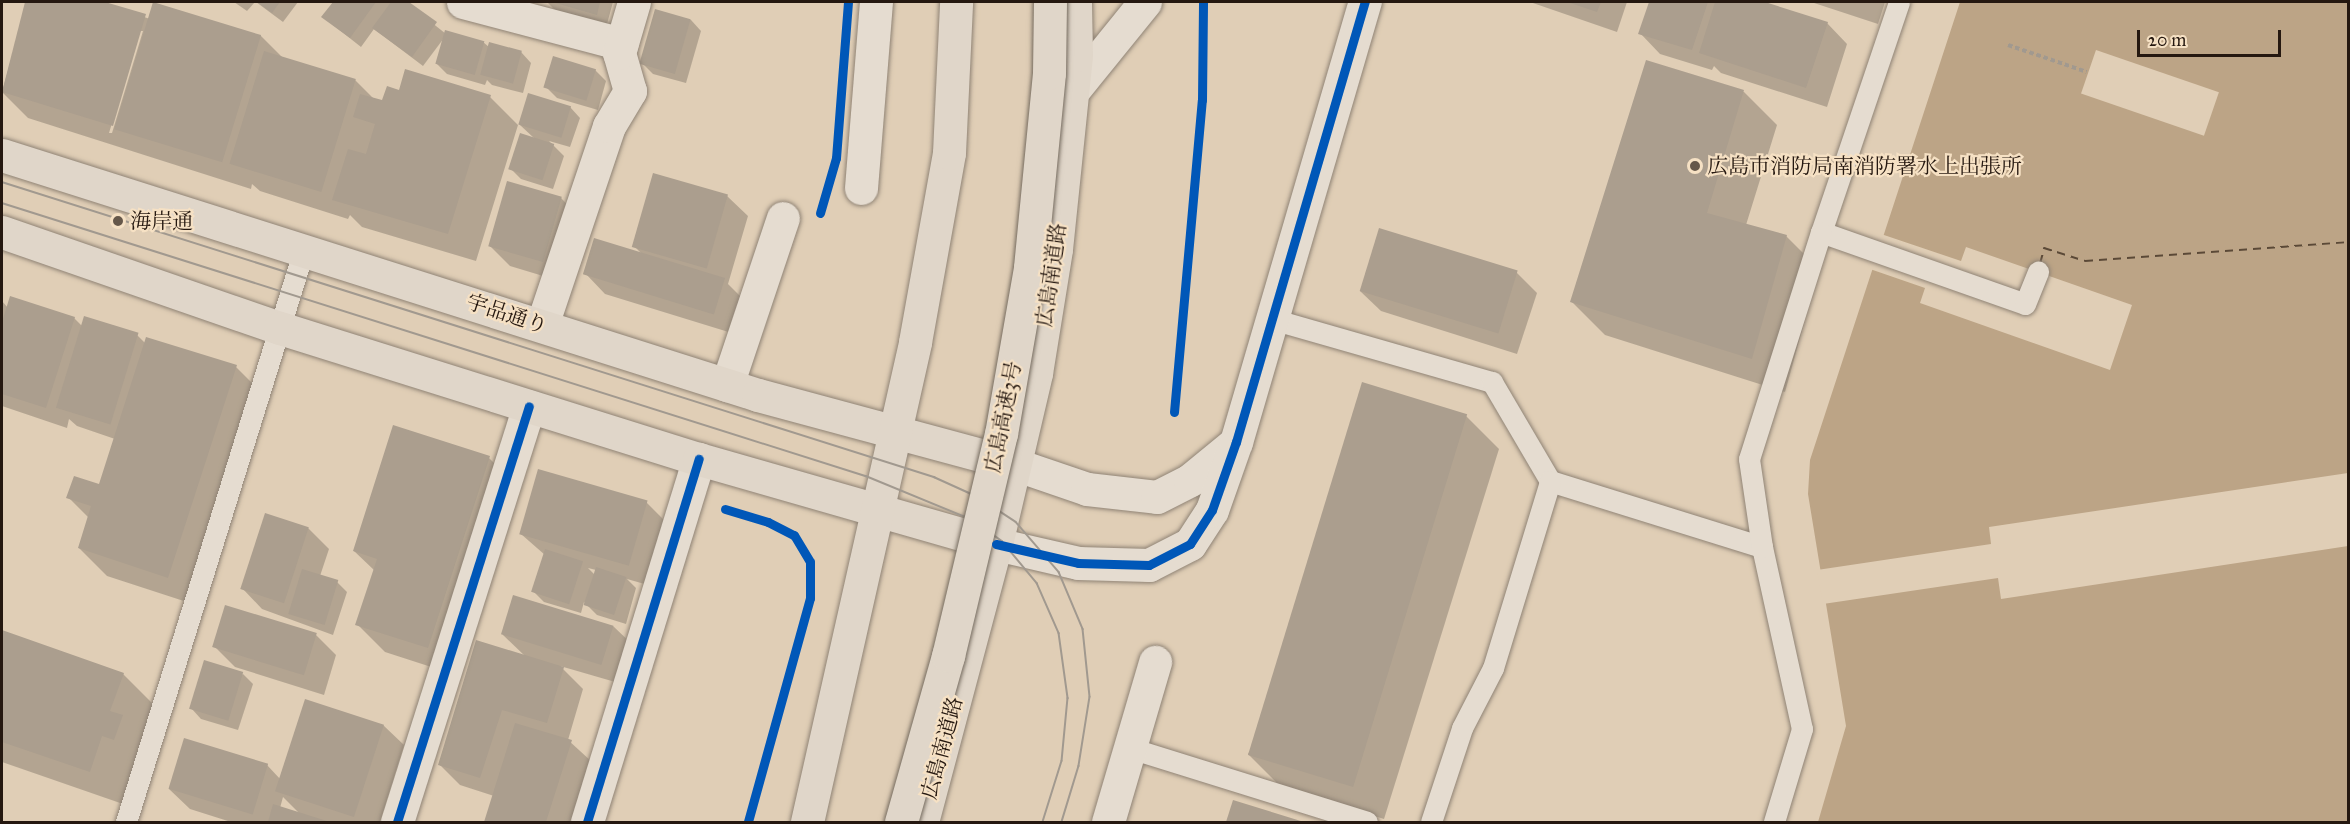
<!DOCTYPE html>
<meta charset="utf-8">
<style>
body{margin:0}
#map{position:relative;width:2350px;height:824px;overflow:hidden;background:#e0ceb6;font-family:"IM FELL Great Primer","Noto Serif JP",serif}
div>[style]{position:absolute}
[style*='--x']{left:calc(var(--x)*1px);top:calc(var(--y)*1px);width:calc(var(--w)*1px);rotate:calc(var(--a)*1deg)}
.water>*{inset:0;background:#bca486}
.pier>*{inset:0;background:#e0ceb6;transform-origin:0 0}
.shadow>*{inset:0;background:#0003}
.ferry>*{height:1.5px;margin-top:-0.75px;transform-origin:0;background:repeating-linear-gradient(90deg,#5b4937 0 8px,transparent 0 14px)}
.building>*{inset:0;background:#ab9e8e;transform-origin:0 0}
.path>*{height:4px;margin-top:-2px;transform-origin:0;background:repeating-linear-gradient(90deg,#a1998f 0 4.5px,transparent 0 7.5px)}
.roads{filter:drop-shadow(0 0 2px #8f8375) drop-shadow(0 0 2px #8f8375)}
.service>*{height:21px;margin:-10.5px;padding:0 10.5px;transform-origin:10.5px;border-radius:10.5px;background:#e5dcd0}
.minor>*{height:33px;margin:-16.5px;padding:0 16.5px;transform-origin:16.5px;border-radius:16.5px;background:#e5dcd0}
.tertiary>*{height:33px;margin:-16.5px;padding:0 16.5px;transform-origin:16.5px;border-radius:16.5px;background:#e5dcd0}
.trunk>*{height:33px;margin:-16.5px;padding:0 16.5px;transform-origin:16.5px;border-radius:16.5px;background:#e0d6c9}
.tram>*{height:1.5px;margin:-0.75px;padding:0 0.75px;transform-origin:0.75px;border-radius:0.75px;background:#a1998f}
.bridges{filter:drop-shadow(0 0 2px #756b5f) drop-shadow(0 0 2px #756b5f)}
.motorway-bridge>*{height:33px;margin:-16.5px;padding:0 16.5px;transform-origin:16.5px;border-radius:16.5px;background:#e0d6c9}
.cycleway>*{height:9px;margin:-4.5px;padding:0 4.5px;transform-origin:4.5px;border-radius:4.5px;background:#0057b8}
.dots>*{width:16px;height:16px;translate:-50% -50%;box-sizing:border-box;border:3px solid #f6e1c4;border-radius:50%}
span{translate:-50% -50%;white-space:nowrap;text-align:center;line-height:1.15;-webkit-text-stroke:4.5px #f6e1c4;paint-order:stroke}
.poi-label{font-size:21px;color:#251810}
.left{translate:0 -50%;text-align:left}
.street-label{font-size:21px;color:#251810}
.frame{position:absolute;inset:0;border:3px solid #251810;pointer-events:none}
.scale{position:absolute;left:2137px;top:30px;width:144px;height:27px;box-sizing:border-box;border:3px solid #251810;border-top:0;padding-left:8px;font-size:18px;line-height:21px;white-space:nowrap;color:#251810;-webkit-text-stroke:4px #f6e1c4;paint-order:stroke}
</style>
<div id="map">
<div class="water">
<i style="clip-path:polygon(1960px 2px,2348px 2px,2348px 822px,1818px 822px,1846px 726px,1808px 494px,1810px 460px)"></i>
</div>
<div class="pier">
<i style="left:2096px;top:50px;width:130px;height:46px;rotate:19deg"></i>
<i style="clip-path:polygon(1881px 234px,1961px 261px,1966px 247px,2132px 305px,2110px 370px,1920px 303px,1925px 288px,1870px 269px)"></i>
<i style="clip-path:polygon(2348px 473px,2348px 546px,2001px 599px,1998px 578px,1823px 604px,1817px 570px,1991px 544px,1989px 527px)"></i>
</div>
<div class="shadow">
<i style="clip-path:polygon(evenodd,27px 2px,100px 2px,150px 19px,154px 4px,261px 36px,283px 58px,355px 80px,374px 99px,383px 102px,400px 92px,490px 97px,518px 125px,476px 261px,362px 227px,350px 215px,348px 219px,260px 191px,252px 184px,251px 189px,28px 118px,2px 92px,27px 2px,140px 31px,143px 31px,112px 133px,109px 133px,140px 31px)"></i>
<i style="clip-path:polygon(234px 2px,255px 2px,247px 11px)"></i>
<i style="clip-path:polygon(256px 2px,298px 2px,283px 22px)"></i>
<i style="clip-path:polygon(334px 2px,406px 2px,446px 34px,483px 42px,489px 47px,521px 52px,531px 63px,523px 93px,492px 85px,487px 80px,485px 85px,447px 74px,437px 64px,444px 38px,423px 66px,374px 29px,361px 47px,323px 17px)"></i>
<i style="clip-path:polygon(540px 2px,613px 2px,607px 24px,555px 10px,547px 2px)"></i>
<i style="clip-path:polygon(1530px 2px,1627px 2px,1617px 32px)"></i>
<i style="clip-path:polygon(1650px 2px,1760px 2px,1827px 23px,1847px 44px,1827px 107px,1721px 73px,1714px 66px,1712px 70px,1660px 54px,1640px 33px)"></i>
<i style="clip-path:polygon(1811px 2px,1885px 2px,1878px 24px)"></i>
<i style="clip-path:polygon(656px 11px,691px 20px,701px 31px,686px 83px,653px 74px,642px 63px)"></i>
<i style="clip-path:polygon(1647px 62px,1744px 92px,1777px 125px,1746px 225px,1786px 236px,1819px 269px,1785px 392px,1605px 335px,1572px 302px)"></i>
<i style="clip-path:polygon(595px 70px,606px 81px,598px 110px,557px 98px,547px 88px)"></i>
<i style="clip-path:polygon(570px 107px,580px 118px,570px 147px,549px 141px,564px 156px,553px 189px,521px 179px,510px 168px,535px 139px,520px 125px)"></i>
<i style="clip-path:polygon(727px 196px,748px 216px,728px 284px,745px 301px,735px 334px,605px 294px,585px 273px,643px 255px,634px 246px)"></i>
<i style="clip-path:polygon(561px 198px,581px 219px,563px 282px,510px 266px,490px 246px)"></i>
<i style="clip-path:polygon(1516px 272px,1537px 293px,1517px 354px,1381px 311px,1360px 291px)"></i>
<i style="clip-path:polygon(2px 301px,8px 308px,74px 318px,82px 326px,137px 335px,145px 343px,236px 367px,264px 395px,196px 605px,107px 576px,79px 548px,89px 518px,68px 497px,100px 486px,115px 439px,77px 426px,69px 419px,67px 428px,2px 406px)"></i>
<i style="clip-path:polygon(1466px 416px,1499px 449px,1384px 819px,1281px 787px,1248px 754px)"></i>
<i style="clip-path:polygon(489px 458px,517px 486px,456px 675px,385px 652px,357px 624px,375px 571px,354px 551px)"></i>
<i style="clip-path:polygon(evenodd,646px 502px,667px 523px,648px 585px,627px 579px,636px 588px,626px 624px,597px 615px,584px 602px,581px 613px,544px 602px,534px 592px,545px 555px,521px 534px,646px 502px,588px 568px,596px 570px,595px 575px,588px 568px)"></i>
<i style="clip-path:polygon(308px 528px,329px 549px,320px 576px,337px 582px,347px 592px,333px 635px,262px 609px,242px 588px)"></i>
<i style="clip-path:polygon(613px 626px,634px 646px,622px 684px,560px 666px,583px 689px,568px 740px,591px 761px,573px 822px,486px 822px,494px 796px,460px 785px,440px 765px,526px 657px,503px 635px)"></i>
<i style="clip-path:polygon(2px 632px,123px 674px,156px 707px,123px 804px,2px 762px)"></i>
<i style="clip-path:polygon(316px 635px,336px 655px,324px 695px,235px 667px,214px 646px)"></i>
<i style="clip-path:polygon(243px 674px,253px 684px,238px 730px,201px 719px,191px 708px)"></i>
<i style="clip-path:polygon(evenodd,383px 725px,404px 745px,380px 822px,231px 822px,190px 809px,169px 789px,267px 765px,281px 780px,383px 725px,283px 797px,300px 814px,280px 808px,283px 797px)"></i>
<i style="clip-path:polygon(1234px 802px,1301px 822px,1227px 822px)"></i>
</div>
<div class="ferry">
<i style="--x:2040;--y:263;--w:16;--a:-75"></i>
<i style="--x:2044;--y:248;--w:43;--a:17.6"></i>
<i style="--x:2085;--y:261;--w:264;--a:-4.1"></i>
</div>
<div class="building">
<i style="clip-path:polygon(25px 2px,105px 2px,146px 14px,113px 126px,2px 92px)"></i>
<i style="left:153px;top:2px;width:113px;height:133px;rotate:17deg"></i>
<i style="clip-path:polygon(257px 2px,280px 2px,272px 13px)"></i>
<i style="clip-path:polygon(333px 2px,376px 2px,350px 38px,321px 17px)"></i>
<i style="clip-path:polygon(391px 2px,409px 2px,437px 22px,412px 57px,372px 28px)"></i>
<i style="clip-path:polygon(552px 2px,600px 2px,597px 15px)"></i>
<i style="clip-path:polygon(1567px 2px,1601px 2px,1597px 12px)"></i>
<i style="clip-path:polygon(1649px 2px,1708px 2px,1692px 50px,1638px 34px)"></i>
<i style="clip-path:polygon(1715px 2px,1765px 2px,1828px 22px,1806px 88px,1699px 53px)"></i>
<i style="left:655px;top:9px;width:37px;height:57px;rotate:16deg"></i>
<i style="left:445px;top:30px;width:41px;height:35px;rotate:16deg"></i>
<i style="left:489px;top:42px;width:34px;height:34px;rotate:15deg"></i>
<i style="left:264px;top:51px;width:96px;height:118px;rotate:17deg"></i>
<i style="left:553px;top:56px;width:45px;height:33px;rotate:17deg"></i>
<i style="clip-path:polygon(1646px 60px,1744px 90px,1707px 213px,1787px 235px,1752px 359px,1570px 302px)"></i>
<i style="clip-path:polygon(405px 69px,491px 95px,448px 234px,332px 200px,348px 149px,366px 154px,375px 124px,353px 117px,360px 94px,382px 100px,387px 86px,399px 90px)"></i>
<i style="left:528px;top:93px;width:45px;height:33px;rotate:17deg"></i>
<i style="left:520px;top:133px;width:36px;height:38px;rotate:18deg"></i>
<i style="left:653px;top:173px;width:78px;height:77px;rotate:16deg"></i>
<i style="left:507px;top:181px;width:57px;height:68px;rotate:16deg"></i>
<i style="left:1379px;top:228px;width:145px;height:66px;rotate:17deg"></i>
<i style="left:594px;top:238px;width:137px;height:38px;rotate:17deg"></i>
<i style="clip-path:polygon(10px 296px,75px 317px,46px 408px,2px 394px,2px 322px)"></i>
<i style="left:84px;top:316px;width:57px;height:96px;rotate:17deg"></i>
<i style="clip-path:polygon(146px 337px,237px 365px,168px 578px,78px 548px,91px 506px,66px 498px,74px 476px,99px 484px)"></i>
<i style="left:1362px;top:382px;width:110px;height:390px;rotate:17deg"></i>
<i style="clip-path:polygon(393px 425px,490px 456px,428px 648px,355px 625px,377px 559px,353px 551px)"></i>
<i style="left:538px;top:469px;width:114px;height:68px;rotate:16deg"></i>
<i style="left:265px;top:513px;width:46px;height:80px;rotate:18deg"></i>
<i style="left:545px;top:549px;width:40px;height:45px;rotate:18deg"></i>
<i style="left:596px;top:567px;width:32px;height:40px;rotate:18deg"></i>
<i style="left:302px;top:569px;width:38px;height:47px;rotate:17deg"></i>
<i style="left:513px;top:595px;width:105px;height:41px;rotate:17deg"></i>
<i style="left:225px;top:605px;width:96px;height:44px;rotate:17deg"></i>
<i style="clip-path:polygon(2px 630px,124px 673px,110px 711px,123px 715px,114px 740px,102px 736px,90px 772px,2px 742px)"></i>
<i style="clip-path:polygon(476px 640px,564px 667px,547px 723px,502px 710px,480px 778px,438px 765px)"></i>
<i style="left:204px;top:660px;width:41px;height:51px;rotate:17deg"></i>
<i style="left:305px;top:699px;width:83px;height:97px;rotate:18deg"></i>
<i style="clip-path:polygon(515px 723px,572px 740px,546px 822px,484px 822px)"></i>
<i style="left:184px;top:738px;width:88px;height:53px;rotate:17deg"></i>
<i style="clip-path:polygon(1233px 800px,1304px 822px,1226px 822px)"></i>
<i style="clip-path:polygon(273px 804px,330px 822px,268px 822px)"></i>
</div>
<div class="path">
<i style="--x:2008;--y:45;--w:83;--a:18.9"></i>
</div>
<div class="roads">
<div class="service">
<i style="--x:1899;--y:2;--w:243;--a:108.7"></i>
<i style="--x:1821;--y:232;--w:216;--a:19.4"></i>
<i style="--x:2025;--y:304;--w:35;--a:-68"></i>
<i style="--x:1272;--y:319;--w:229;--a:16"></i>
<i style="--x:1492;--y:382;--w:115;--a:59.6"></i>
<i style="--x:1550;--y:481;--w:222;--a:17.3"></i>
<i style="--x:1762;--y:547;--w:186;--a:77.6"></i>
<i style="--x:1802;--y:729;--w:97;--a:106.8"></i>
<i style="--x:1762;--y:547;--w:89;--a:-98.4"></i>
<i style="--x:1749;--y:459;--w:238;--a:-72.4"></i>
<i style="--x:1130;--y:748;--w:248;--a:17.3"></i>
<i style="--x:126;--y:822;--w:600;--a:-72.74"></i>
<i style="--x:1431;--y:822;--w:99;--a:-71.7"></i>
<i style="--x:1462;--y:728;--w:68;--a:-62.7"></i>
<i style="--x:1493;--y:668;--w:195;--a:-73"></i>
</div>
<div class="minor">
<i style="--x:463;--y:2;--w:164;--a:14.8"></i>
<i style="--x:1072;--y:92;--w:116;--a:-51"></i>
<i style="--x:861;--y:188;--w:187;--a:-85.4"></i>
<i style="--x:542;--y:325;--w:210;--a:-71.4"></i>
<i style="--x:609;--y:126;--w:41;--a:-59"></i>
<i style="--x:630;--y:91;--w:40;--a:-106"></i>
<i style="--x:619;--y:53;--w:53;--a:-73.6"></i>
<i style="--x:727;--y:385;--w:176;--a:-71.5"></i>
<i style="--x:1014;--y:464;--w:77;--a:18.9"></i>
<i style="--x:1087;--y:489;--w:70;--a:6.5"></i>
<i style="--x:1157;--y:497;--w:37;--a:-27"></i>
<i style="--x:1190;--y:480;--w:58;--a:-39.4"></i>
<i style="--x:996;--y:544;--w:84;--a:13"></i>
<i style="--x:1078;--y:563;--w:71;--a:1.6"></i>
<i style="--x:1149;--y:565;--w:46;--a:-27.1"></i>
<i style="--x:1190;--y:544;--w:40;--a:-57.1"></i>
<i style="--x:1212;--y:510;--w:72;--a:-70.6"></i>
<i style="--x:397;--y:822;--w:436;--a:-72.4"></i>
<i style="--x:587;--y:822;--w:380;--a:-72.9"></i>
<i style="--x:1108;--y:822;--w:167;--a:-73.6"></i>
</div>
<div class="tertiary">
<i style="--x:1236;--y:442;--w:459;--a:-73.7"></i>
</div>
<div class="trunk">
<i style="--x:2;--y:155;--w:793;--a:17.61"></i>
<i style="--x:758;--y:395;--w:265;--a:15.1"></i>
<i style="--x:2;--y:232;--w:294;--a:19.1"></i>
<i style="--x:280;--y:328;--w:439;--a:17.4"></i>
<i style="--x:699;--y:459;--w:309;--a:16"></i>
<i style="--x:807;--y:822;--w:492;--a:-77.3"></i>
<i style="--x:915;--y:342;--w:192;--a:-79.8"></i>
<i style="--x:949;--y:153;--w:151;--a:-87.3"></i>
<i style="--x:922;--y:822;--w:288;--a:-75.1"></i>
<i style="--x:996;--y:544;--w:176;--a:-76.8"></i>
<i style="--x:1036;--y:373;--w:126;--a:-80.8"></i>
<i style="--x:1056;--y:249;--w:195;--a:-84.1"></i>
<i style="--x:1076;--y:55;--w:53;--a:-91.1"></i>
</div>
</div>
<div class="tram">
<i style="--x:2;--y:182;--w:978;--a:17.56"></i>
<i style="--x:934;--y:477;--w:48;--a:24.4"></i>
<i style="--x:978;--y:497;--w:45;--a:33.3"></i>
<i style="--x:1016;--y:522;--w:66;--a:49.3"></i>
<i style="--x:1059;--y:572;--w:62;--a:67.2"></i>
<i style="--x:1083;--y:629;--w:68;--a:84.1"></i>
<i style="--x:1090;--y:697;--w:70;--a:99.1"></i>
<i style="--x:1079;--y:766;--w:59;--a:106.9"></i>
<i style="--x:2;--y:203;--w:906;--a:17.54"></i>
<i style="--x:866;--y:476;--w:116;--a:22.4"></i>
<i style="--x:973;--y:520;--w:36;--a:36"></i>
<i style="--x:1002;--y:541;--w:55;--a:50.2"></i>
<i style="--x:1037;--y:583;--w:55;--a:66.3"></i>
<i style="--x:1059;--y:633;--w:66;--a:82.1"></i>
<i style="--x:1068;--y:698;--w:63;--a:95.4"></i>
<i style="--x:1062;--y:761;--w:64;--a:107.3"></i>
</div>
<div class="bridges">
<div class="motorway-bridge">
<i style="--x:901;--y:822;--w:173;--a:-74.2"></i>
<i style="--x:948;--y:656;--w:228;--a:-76.6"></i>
<i style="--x:1001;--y:434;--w:169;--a:-80.1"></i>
<i style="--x:1030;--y:267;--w:195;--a:-84.4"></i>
<i style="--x:1049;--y:73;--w:71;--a:-89.2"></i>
</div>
</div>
<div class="cycleway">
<i style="--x:820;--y:213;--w:57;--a:-73.8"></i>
<i style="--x:836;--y:158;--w:156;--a:-85.6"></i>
<i style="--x:1174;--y:412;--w:313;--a:-84.9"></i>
<i style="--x:1202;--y:100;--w:98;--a:-89.4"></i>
<i style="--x:725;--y:509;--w:45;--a:16.8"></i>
<i style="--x:768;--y:522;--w:29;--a:27"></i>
<i style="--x:794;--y:535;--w:31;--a:59"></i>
<i style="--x:810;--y:562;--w:36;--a:90"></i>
<i style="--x:810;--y:598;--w:232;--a:105.5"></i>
<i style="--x:996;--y:544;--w:84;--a:13"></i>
<i style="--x:1078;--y:563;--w:71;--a:1.6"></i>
<i style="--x:1149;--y:565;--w:46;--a:-27.1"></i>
<i style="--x:1190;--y:544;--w:40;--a:-57.1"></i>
<i style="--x:1212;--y:510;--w:72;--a:-70.6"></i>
<i style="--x:1236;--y:442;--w:459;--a:-73.7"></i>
<i style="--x:397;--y:822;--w:436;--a:-72.4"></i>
<i style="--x:587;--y:822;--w:380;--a:-72.9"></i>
</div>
<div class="dots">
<i style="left:1695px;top:166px;background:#66584a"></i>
<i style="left:118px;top:221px;background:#66584a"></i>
</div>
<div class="poi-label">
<span class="left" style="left:1707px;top:166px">広島市消防局南消防署水上出張所</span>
<span class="left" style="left:130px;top:221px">海岸通</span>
</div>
<div class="street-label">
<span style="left:1051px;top:275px;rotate:-82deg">広島南道路</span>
<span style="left:507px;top:314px;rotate:18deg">宇品通り</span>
<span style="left:1003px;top:417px;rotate:-79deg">広島高速3号</span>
<span style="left:942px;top:748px;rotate:-75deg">広島南道路</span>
</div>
<div class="frame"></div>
<div class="scale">20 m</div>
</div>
